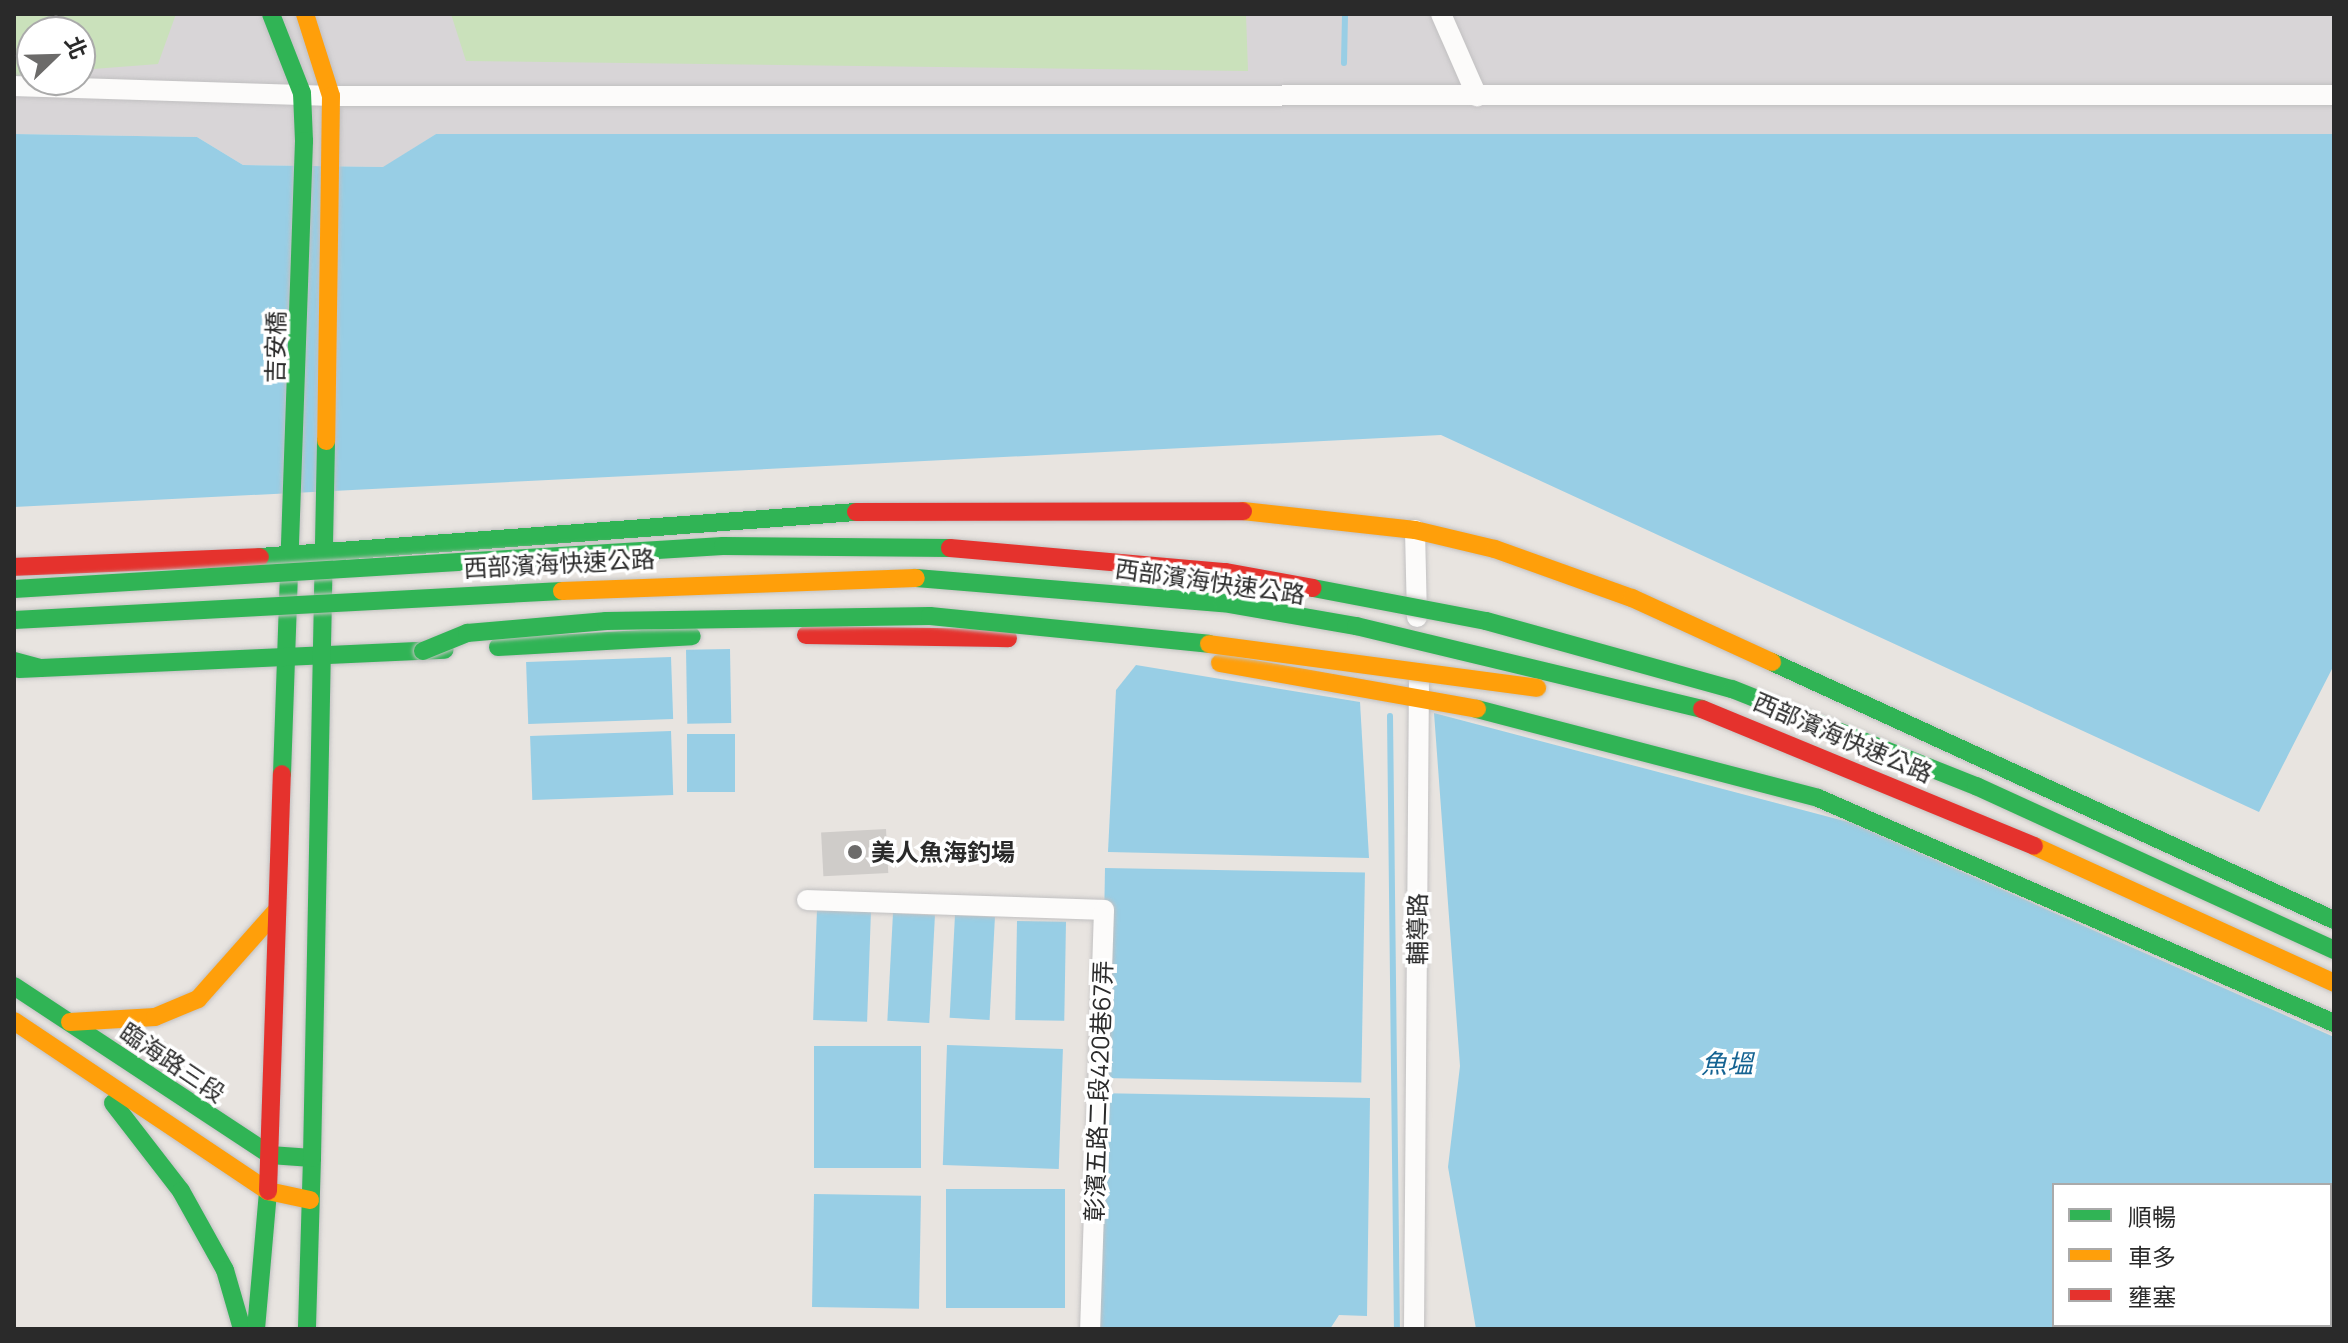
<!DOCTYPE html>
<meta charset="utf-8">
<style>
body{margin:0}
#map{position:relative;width:2348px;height:1343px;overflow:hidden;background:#e8e4e0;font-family:Manrope,"Noto Sans TC",sans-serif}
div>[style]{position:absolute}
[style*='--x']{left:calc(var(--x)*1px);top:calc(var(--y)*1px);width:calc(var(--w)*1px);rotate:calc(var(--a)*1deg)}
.industrial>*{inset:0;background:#d8d5d7}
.green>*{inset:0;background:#cae1bb}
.water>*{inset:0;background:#98cee5;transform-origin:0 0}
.stream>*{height:6px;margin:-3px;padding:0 3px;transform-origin:3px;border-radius:3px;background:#98cee5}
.building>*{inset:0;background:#cfccc9;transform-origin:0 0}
.roads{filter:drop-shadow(0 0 2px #c1c0c1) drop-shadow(0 0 2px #c1c0c1)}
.street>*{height:20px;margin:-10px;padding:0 10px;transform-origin:10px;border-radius:10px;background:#fcfbfa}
.fast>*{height:18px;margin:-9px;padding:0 9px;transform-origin:9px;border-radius:9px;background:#30b455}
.slow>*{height:18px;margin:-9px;padding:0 9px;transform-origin:9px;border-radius:9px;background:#ff9f0a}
.jam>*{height:18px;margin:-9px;padding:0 9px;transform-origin:9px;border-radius:9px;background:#e5322d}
.bridges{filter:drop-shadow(0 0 2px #c4c3c1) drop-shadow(0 0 2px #c4c3c1)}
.fast-bridge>*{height:18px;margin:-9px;padding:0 9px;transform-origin:9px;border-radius:9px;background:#30b455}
.slow-bridge>*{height:18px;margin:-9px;padding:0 9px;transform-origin:9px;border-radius:9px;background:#ff9f0a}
.jam-bridge>*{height:18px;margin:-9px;padding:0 9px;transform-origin:9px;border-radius:9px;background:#e5322d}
.dots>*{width:22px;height:22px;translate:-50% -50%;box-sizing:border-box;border:4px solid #fff;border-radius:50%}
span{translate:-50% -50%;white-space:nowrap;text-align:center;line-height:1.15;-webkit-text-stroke:7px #fff;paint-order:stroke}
.street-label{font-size:24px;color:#2a2a2a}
.poi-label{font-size:24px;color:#2a2a2a;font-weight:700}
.left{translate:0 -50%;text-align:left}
.water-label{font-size:26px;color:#156392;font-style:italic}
.frame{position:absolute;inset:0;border:16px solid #2a2a2a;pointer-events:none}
.legend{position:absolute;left:2052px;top:1183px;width:280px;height:144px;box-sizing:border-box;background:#fff;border:2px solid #aaa;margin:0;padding:10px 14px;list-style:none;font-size:24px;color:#2a2a2a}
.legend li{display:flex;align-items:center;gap:16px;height:40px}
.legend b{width:40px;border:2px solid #aaa}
.north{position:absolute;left:16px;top:16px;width:80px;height:80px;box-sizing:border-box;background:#fff;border:2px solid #aaa;border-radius:50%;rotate:67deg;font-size:22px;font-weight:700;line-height:32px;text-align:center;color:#2a2a2a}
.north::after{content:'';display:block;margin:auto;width:28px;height:36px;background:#6c6b6a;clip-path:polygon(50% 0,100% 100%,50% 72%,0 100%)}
</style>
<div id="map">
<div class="industrial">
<i style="clip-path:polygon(evenodd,14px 14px,2334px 14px,2334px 134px,436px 134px,384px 167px,243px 165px,197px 137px,14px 134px,14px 14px,32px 32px,80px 32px,80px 80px,32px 80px,32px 32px)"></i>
</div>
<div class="green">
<i style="clip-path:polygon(14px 14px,176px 14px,158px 64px,80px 70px,80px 32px,32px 32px,32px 74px,14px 76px)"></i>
<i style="clip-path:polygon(451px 14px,1246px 14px,1248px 71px,466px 61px)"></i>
</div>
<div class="water">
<i style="clip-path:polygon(14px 134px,197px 137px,243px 165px,383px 167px,436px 134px,2334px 134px,2334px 665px,2259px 812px,1441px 435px,14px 507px)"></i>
<i style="left:730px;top:649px;width:74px;height:44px;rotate:89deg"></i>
<i style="left:671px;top:657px;width:62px;height:145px;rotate:88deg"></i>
<i style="clip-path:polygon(1136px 665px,1360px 702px,1369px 858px,1108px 852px,1116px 690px)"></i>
<i style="clip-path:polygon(evenodd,1434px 713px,1852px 823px,2334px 1037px,2334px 1329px,1476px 1329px,1448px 1167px,1460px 1066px,1434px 713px,2054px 1185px,2330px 1185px,2330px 1325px,2054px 1325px,2054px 1185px)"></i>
<i style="left:671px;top:731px;width:64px;height:141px;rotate:88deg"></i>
<i style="left:687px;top:734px;width:48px;height:58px"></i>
<i style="left:1105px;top:868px;width:260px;height:210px;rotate:1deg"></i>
<i style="left:817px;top:909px;width:54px;height:111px;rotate:2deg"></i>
<i style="left:893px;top:913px;width:42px;height:108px;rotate:3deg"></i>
<i style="left:955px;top:915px;width:40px;height:103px;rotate:3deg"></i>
<i style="left:1017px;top:921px;width:49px;height:99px;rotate:1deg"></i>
<i style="left:947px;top:1045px;width:116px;height:120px;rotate:2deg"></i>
<i style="left:814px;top:1046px;width:107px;height:122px"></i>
<i style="clip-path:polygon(1094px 1093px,1370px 1098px,1367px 1316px,1339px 1315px,1330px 1329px,1090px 1329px)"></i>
<i style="left:946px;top:1189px;width:119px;height:119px"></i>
<i style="left:814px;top:1194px;width:107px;height:113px;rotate:1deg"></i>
</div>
<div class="stream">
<i style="--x:1344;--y:63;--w:49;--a:-88.8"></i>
<i style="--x:1390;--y:716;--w:613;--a:89.35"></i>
</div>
<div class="building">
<i style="left:886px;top:829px;width:44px;height:65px;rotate:87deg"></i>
</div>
<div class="roads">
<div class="street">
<i style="--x:1441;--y:14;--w:90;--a:66.3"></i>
<i style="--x:14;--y:86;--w:317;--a:1.8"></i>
<i style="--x:331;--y:96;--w:2003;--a:-0.03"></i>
<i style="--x:1415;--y:530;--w:87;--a:88.7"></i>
<i style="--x:807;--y:900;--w:297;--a:1.9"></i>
<i style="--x:1104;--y:910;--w:419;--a:91.9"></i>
<i style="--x:1414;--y:1329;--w:648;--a:-89.56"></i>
</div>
<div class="fast">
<i style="--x:271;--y:14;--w:85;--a:68.6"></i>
<i style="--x:302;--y:93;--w:48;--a:87.6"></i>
<i style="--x:304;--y:141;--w:633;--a:91.99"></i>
<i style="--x:260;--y:557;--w:598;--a:-4.32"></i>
<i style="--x:498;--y:647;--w:194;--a:-3.2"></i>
<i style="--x:14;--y:661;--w:27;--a:15"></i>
<i style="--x:1772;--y:662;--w:618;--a:24.66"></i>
<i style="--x:19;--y:669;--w:426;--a:-2.6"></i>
<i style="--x:1477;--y:709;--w:352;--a:14.6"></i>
<i style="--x:1818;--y:798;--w:563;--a:23.56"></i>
<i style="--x:14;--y:986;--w:307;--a:33.4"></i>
<i style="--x:270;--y:1155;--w:42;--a:4.1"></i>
<i style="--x:312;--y:1158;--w:171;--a:91.7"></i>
<i style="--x:113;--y:1103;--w:111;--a:52.3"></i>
<i style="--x:181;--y:1191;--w:90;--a:60.9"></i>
<i style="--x:225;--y:1270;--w:61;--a:73.9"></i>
<i style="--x:312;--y:1158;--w:717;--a:-88.88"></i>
<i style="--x:256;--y:1329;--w:139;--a:-85"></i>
</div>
<div class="slow">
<i style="--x:305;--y:14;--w:86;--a:72.4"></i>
<i style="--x:331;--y:96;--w:345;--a:90.8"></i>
<i style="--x:1243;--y:511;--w:173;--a:6.3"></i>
<i style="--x:1415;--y:530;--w:82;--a:13.4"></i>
<i style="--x:1495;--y:549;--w:145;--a:19.7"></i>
<i style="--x:1632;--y:598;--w:154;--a:24.6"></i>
<i style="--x:1220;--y:663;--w:261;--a:10.1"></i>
<i style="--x:14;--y:1021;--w:306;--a:33.8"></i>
<i style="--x:268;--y:1191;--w:43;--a:12.1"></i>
<i style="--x:70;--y:1022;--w:85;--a:-3.4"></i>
<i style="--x:155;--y:1017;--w:47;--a:-22.7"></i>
<i style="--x:198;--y:999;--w:118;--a:-48.4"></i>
</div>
<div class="jam">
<i style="--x:856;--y:512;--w:387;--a:-0.1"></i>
<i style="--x:14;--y:567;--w:246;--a:-2.3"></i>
<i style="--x:806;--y:635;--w:202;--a:0.9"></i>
<i style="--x:268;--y:1191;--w:417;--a:-88.1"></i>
</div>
</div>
<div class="bridges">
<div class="fast-bridge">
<i style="--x:916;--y:578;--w:308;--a:4.7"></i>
<i style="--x:1223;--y:603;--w:135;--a:9.8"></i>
<i style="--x:1356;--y:626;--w:356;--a:13.5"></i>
<i style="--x:1313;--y:588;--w:176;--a:10.8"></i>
<i style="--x:1486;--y:621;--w:255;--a:15.5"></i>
<i style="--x:1732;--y:689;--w:263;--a:21.7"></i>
<i style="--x:1976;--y:786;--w:394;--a:24.6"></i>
<i style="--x:14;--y:589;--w:710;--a:-3.47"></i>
<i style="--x:723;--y:546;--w:227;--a:0.5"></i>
<i style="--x:14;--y:620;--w:549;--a:-3.03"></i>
<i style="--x:423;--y:651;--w:48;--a:-22.2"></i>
<i style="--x:467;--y:633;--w:140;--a:-4.9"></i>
<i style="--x:606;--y:621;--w:324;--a:-0.9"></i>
<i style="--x:930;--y:616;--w:280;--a:5.7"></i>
</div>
<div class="slow-bridge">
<i style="--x:562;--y:591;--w:354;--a:-2.1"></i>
<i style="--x:1209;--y:644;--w:331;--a:7.6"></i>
<i style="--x:2034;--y:846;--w:330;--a:24.5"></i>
</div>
<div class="jam-bridge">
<i style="--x:950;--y:548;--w:277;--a:5"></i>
<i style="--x:1226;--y:572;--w:88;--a:10.4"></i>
<i style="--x:1702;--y:709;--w:359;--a:22.4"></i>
</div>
</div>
<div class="dots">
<i style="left:855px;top:852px;background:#6c6b6a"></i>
</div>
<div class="street-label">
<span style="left:275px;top:347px;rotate:-89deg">吉安橋</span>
<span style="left:559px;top:563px;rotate:-3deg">西部濱海快速公路</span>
<span style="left:1210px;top:581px;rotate:8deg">西部濱海快速公路</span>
<span style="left:1843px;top:737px;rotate:23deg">西部濱海快速公路</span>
<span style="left:1417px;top:929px;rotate:-90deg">輔導路</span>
<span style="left:173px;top:1062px;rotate:34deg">臨海路三段</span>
<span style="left:1098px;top:1091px;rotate:-88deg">彰濱五路二段420巷67弄</span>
</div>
<div class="poi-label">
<span class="left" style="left:871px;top:852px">美人魚海釣場</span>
</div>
<div class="water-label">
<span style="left:1727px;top:1064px">魚塭</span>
</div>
<div class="frame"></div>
<ul class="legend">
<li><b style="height:10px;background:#30b455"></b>順暢</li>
<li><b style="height:10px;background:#ff9f0a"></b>車多</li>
<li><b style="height:10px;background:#e5322d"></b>壅塞</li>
</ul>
<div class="north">北</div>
</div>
